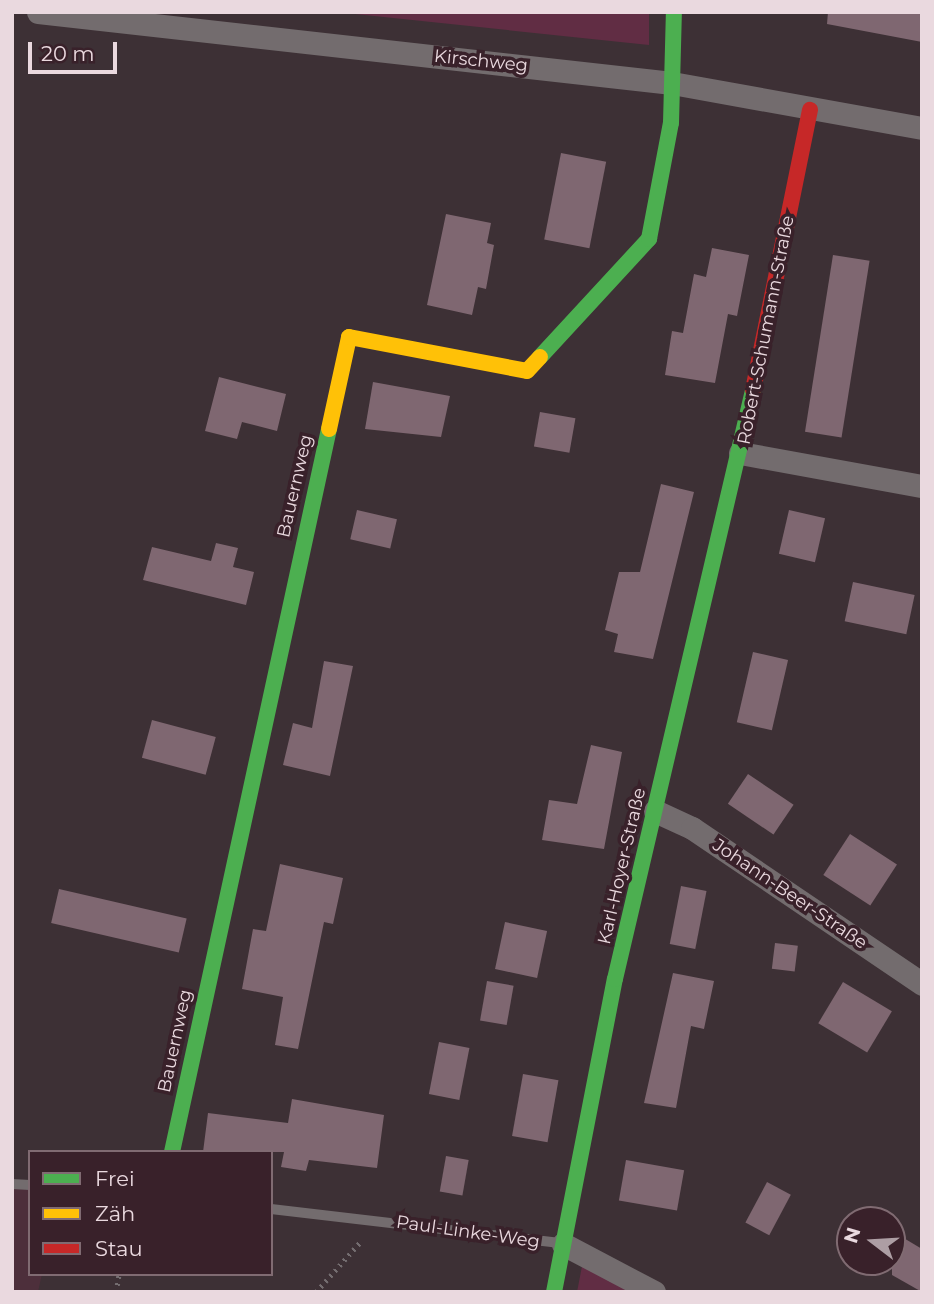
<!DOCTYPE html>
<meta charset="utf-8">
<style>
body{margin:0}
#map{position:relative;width:934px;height:1304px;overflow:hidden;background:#3d3035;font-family:Montserrat,sans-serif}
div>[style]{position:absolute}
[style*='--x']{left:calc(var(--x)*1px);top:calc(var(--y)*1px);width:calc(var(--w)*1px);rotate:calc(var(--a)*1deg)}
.built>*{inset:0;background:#4d2f3b}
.green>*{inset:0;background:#612d44}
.building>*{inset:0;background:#7f6771;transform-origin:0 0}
.path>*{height:4.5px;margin-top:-2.25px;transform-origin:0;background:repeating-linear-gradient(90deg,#746d70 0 2px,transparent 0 7px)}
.lane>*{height:10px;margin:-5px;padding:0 5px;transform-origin:5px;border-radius:5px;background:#736c6e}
.street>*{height:23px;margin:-11.5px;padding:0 11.5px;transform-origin:11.5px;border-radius:11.5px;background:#736c6e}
.fast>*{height:16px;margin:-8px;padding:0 8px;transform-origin:8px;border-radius:8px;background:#4caf50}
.slow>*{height:16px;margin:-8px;padding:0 8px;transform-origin:8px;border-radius:8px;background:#ffc107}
.jam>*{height:16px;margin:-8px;padding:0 8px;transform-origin:8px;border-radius:8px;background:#c62828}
span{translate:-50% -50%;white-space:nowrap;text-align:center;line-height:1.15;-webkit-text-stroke:7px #39212a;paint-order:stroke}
.street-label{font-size:18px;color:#ead9df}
.frame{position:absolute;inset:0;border:14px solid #ead9df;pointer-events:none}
.legend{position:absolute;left:28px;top:1150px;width:245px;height:126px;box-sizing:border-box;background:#39212a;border:2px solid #806b72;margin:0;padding:9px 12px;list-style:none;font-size:21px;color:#ead9df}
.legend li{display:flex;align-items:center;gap:14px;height:35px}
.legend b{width:35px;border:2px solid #806b72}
.north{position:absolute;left:836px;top:1206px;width:70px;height:70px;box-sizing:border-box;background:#39212a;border:2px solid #806b72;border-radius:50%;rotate:287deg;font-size:19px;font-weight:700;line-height:28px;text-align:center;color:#ead9df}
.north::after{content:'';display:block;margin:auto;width:24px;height:32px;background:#ad9ea4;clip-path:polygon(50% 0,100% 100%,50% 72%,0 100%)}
.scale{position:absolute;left:28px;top:42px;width:89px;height:32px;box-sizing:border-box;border:4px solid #ead9df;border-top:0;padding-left:9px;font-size:21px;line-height:24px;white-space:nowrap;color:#ead9df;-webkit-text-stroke:5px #39212a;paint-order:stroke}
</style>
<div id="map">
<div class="built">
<i style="clip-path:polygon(12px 1184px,30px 1186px,30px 1274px,42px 1274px,38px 1292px,12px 1292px)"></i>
</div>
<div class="green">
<i style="clip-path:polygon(336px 12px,649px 12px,649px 45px)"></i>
<i style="clip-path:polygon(584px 1256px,643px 1292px,577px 1292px)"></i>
</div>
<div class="building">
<i style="clip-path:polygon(828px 12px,922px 12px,922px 42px,827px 24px)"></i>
<i style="left:561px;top:153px;width:46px;height:88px;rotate:11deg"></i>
<i style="clip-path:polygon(446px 214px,491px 223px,487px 243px,494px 245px,486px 289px,478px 287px,472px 315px,427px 305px)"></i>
<i style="clip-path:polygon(712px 248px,749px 255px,737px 316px,728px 314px,715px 383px,665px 375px,672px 331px,683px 333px,694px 274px,706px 277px)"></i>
<i style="left:833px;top:255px;width:37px;height:179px;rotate:9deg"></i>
<i style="clip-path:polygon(219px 377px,286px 394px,277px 431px,242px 422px,237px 439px,205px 431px)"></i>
<i style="clip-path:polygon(373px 382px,450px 396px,441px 437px,365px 429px)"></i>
<i style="left:540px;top:412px;width:36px;height:35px;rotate:10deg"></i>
<i style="clip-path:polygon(661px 484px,694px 492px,653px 659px,614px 652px,618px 634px,605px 630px,619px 572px,640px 572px)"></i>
<i style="left:357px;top:510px;width:41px;height:30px;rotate:13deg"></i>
<i style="left:789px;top:510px;width:37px;height:45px;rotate:13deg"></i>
<i style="clip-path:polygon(216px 543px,238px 548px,233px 567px,254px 572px,246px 605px,143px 580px,152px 547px,211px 561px)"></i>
<i style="left:853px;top:582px;width:63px;height:40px;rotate:12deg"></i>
<i style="left:753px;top:652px;width:36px;height:72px;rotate:13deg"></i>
<i style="clip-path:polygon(324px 661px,353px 666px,330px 776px,283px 765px,293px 723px,312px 728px)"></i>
<i style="left:152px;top:720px;width:66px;height:39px;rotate:15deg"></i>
<i style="clip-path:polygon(591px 745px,622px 752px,604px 849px,542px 840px,549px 800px,577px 804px)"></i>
<i style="left:748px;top:774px;width:55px;height:36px;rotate:34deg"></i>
<i style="left:850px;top:834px;width:56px;height:49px;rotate:33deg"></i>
<i style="clip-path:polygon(280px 864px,343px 878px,333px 924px,324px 922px,298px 1049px,275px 1045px,283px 997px,242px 989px,253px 929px,266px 931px)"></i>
<i style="left:681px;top:886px;width:26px;height:59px;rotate:11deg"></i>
<i style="left:59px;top:889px;width:131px;height:35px;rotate:13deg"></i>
<i style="left:505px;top:922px;width:43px;height:48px;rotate:12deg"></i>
<i style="left:775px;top:943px;width:23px;height:26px;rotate:7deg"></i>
<i style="clip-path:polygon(673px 973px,714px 981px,704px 1029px,691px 1026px,676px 1108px,644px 1103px)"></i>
<i style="left:487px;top:981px;width:27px;height:40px;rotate:10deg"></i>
<i style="left:843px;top:982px;width:57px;height:48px;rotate:31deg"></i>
<i style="left:439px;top:1042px;width:31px;height:53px;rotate:11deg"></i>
<i style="left:523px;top:1074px;width:36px;height:63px;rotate:10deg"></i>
<i style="clip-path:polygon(292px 1099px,384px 1115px,377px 1168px,309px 1160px,306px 1171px,281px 1167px,284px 1152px,203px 1152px,208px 1113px,288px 1123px)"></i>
<i style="left:446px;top:1156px;width:23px;height:36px;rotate:10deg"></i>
<i style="left:626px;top:1160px;width:59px;height:41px;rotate:10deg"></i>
<i style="left:767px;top:1182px;width:27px;height:46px;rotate:28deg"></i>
<i style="clip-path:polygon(892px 1231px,922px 1249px,922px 1292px,892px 1275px)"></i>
</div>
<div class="path">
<i style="--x:116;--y:1292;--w:18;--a:-81"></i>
<i style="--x:316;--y:1292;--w:69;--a:-48.5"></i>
</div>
<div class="lane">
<i style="--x:12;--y:1184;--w:18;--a:3"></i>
<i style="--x:271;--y:1209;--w:291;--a:6.7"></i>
</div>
<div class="street">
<i style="--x:38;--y:12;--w:638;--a:6.39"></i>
<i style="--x:672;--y:83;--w:254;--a:10.2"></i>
<i style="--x:740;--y:453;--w:185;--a:10.3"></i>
<i style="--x:655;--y:811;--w:41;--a:24.7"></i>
<i style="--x:692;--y:828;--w:278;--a:34.1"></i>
<i style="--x:563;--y:1244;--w:103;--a:27.8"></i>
</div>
<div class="fast">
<i style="--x:540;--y:357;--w:161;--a:-47.3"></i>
<i style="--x:649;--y:239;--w:118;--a:-79.3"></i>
<i style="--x:671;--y:123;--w:111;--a:-88.5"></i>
<i style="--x:172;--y:1152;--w:740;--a:-77.75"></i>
<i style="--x:554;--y:1292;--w:319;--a:-79"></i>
<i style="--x:615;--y:979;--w:605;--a:-76.81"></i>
</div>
<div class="slow">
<i style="--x:329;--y:429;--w:94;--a:-77.7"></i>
<i style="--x:349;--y:337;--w:181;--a:10.8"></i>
<i style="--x:527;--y:371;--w:19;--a:-47"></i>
</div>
<div class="jam">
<i style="--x:753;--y:390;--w:286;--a:-78.5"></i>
</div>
<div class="street-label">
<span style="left:481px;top:61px;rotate:6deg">Kirschweg</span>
<span style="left:766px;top:330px;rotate:-79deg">Robert-Schumann-Straße</span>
<span style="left:295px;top:486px;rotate:-77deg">Bauernweg</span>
<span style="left:622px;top:866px;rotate:-77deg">Karl-Hoyer-Straße</span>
<span style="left:790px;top:894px;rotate:34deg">Johann-Beer-Straße</span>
<span style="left:175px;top:1041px;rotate:-78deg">Bauernweg</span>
<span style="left:468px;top:1232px;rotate:8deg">Paul-Linke-Weg</span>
</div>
<div class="frame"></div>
<ul class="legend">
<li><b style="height:9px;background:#4caf50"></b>Frei</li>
<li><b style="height:9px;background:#ffc107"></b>Zäh</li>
<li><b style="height:9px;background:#c62828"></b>Stau</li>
</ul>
<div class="north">N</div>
<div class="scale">20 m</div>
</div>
